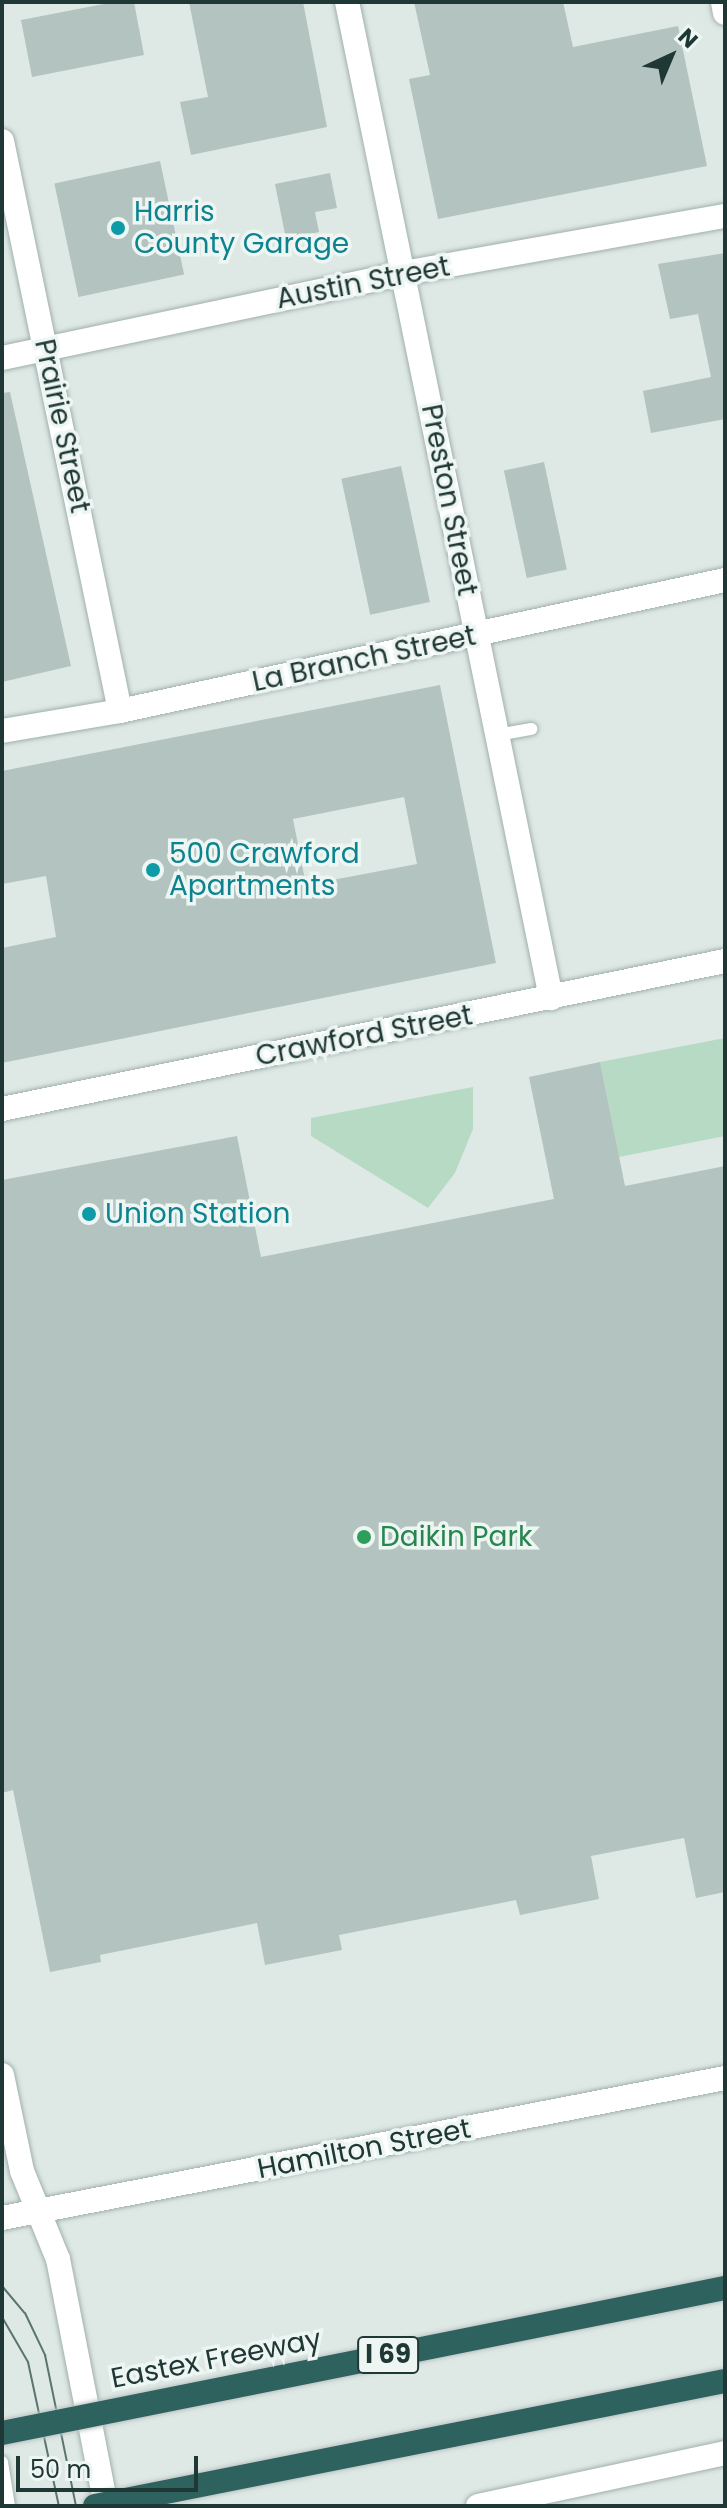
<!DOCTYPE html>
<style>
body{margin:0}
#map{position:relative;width:727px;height:2508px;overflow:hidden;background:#dee9e5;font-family:Poppins,sans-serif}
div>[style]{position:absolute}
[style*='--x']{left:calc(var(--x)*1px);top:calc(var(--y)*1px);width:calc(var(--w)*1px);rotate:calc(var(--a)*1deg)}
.green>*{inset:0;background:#b7dac5}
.building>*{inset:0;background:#b3c3bf;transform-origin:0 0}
.roads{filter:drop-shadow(0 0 2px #a1b0ad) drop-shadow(0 0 2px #a1b0ad)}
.lane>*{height:12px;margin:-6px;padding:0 6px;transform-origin:6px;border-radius:6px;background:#fff}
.secondary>*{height:24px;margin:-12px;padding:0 12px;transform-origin:12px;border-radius:12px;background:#fff}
.tram>*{height:2px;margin:-1px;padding:0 1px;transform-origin:1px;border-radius:1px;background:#5a7470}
.bridges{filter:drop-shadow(0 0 2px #bcc3c2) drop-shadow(0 0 2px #bcc3c2)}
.highway-bridge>*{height:24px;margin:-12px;padding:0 12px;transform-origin:12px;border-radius:12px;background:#2d625f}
.dots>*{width:22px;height:22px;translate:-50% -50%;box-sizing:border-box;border:4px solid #eef6f3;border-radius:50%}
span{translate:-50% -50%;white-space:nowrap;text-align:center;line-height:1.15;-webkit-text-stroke:7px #eef6f3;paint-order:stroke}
.shield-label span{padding:2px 6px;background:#eef6f3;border:2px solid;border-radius:6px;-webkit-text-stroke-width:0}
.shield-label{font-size:26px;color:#203835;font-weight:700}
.culture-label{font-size:28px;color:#0d838f}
.left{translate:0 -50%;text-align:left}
.street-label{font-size:28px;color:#203835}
.leisure-label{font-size:28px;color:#27864d}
.frame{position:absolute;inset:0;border:4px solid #203835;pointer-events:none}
.north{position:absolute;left:631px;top:16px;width:80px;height:80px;-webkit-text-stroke:6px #eef6f3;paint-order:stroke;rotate:44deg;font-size:22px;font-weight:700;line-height:32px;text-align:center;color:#203835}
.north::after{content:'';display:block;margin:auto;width:28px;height:36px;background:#203835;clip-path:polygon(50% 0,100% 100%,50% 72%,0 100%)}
.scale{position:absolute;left:16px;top:2456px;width:182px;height:36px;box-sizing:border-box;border:4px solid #203835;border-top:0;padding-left:10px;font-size:24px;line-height:28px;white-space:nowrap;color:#203835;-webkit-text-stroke:6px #eef6f3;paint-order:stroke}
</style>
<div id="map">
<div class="green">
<i style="clip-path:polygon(725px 1038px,725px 1136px,619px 1157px,600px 1062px)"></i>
<i style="clip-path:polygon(473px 1087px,473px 1129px,455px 1173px,428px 1208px,311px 1136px,311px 1118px)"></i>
</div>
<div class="building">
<i style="clip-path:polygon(114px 2px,134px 2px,144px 55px,32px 77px,21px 20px)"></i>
<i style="clip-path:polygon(189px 2px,303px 2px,327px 127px,191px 155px,180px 102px,208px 97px)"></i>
<i style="clip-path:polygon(414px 2px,563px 2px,573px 47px,678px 26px,707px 166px,438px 219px,409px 79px,430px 75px)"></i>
<i style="left:160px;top:161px;width:116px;height:108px;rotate:78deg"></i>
<i style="clip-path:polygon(330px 173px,337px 208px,315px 212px,319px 232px,286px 239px,275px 184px)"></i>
<i style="clip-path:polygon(725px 253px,725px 419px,651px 433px,643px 391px,711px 377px,698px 314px,670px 319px,658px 264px)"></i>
<i style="clip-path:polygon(10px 392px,71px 666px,2px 682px,2px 393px)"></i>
<i style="left:544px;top:462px;width:110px;height:41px;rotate:78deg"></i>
<i style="left:401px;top:466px;width:139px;height:61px;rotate:78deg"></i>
<i style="clip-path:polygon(evenodd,440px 685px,496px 963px,2px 1063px,2px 948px,56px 937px,46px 876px,2px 884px,2px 771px,440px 685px,404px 797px,417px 864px,306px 885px,293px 819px,404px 797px)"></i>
<i style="clip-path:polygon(600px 1062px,625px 1186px,725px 1166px,725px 1892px,696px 1898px,684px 1838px,591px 1856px,599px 1899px,520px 1915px,516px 1900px,339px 1935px,342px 1950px,265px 1965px,257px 1923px,100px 1955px,101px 1962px,50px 1972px,13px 1790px,2px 1793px,2px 1180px,237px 1136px,261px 1257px,554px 1199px,529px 1077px)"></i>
</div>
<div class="roads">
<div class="lane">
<i style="--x:497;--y:735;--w:35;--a:-10"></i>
<i style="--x:2;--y:2462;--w:45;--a:81"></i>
</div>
<div class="secondary">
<i style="--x:347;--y:2;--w:1017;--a:78.42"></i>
<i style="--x:723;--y:2;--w:11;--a:80"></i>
<i style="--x:2;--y:141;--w:582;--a:78.3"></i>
<i style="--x:2;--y:358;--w:411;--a:-11.9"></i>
<i style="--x:404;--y:273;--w:326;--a:-10.1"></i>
<i style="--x:2;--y:731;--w:120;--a:-9.6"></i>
<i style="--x:120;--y:711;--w:619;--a:-12.22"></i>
<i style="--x:2;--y:1109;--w:738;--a:-11.57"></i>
<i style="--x:2;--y:2075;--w:98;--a:78.2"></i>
<i style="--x:22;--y:2171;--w:95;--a:67.8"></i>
<i style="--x:58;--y:2259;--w:252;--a:79"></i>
<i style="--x:2;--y:2218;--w:736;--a:-10.96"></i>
<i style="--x:478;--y:2506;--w:253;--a:-12.1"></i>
</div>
</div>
<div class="tram">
<i style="--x:2;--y:2286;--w:35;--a:50"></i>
<i style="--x:25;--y:2313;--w:47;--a:64.5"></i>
<i style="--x:45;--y:2355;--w:154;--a:78.4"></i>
<i style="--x:2;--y:2317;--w:52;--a:60"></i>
<i style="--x:28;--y:2362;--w:147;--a:77.9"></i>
</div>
<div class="bridges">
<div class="highway-bridge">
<i style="--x:2;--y:2433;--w:737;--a:-11.34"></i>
<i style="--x:95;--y:2506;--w:642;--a:-11.22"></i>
</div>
</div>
<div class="dots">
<i style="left:118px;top:228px;background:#0f9aa8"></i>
<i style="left:153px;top:870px;background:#0f9aa8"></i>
<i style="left:89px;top:1214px;background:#0f9aa8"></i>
<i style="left:364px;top:1537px;background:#2e9e5b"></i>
</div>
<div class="shield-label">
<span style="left:388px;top:2355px">I 69</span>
</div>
<div class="culture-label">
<span class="left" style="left:134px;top:228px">Harris<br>County Garage</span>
<span class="left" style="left:169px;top:870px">500 Crawford<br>Apartments</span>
<span class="left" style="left:105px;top:1214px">Union Station</span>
</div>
<div class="street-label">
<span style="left:363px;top:283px;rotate:-11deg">Austin Street</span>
<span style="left:62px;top:426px;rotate:78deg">Prairie Street</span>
<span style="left:449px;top:500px;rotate:79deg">Preston Street</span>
<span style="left:364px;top:659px;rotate:-12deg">La Branch Street</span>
<span style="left:364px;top:1036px;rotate:-11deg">Crawford Street</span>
<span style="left:364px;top:2149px;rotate:-11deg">Hamilton Street</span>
<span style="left:216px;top:2359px;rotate:-11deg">Eastex Freeway</span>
</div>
<div class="leisure-label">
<span class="left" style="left:380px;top:1537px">Daikin Park</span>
</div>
<div class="frame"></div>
<div class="north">N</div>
<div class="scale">50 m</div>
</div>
